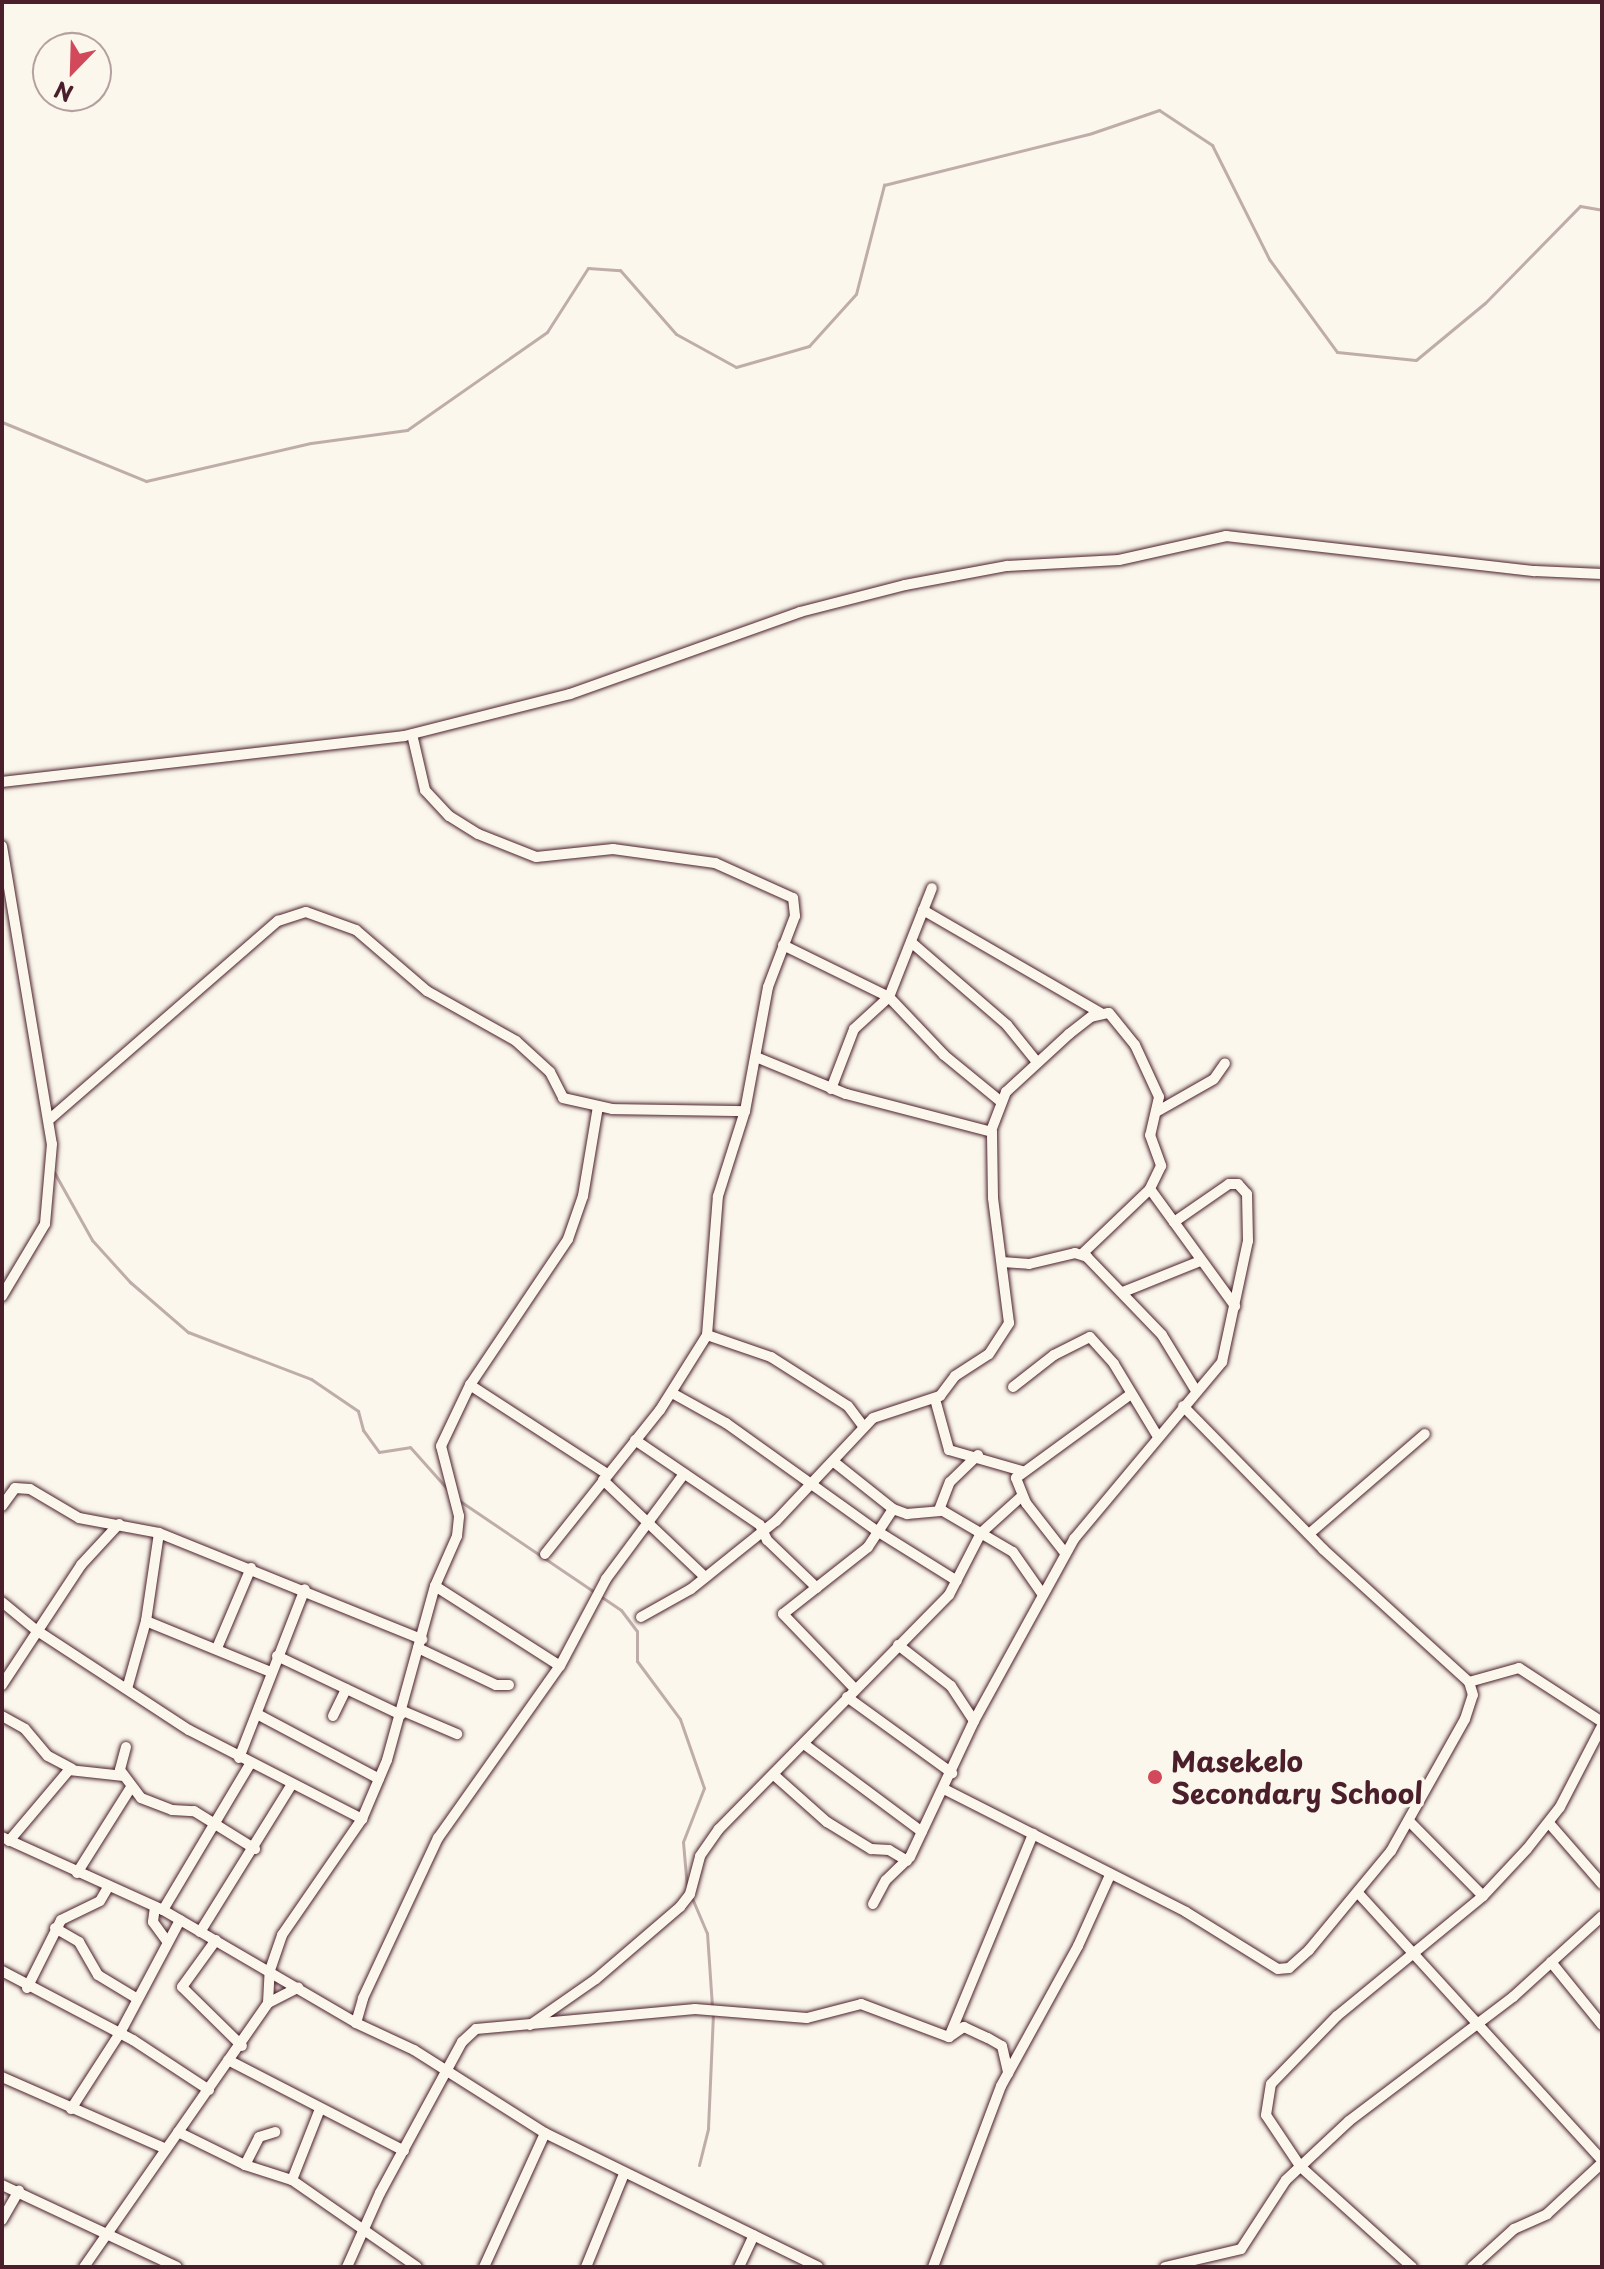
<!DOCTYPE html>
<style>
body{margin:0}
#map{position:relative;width:1604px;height:2269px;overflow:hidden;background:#fbf7ec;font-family:"Playpen Sans",sans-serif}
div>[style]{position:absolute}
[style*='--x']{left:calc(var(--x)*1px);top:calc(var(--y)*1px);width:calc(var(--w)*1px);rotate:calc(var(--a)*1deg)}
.stream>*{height:3px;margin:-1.5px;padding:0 1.5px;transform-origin:1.5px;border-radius:1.5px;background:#bfadaa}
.roads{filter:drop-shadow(0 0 2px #4a1f2b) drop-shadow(0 0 2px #4a1f2b)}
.minor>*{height:10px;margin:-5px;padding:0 5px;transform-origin:5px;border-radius:5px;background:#fbf7ec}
.dots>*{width:22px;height:22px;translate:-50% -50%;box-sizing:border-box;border:4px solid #fbf7ec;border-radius:50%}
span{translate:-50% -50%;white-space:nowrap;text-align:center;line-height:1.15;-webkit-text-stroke:7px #fbf7ec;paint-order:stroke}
.poi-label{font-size:28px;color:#4a1f2b;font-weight:700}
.left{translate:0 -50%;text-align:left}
.frame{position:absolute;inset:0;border:4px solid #4a1f2b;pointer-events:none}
.north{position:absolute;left:32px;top:32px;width:80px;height:80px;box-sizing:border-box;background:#fbf7ec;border:2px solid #b4a19f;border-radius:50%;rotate:203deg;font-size:22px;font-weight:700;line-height:32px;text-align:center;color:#4a1f2b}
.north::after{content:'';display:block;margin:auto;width:28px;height:36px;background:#d1495b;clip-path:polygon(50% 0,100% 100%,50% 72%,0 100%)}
</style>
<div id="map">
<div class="stream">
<i style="--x:2;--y:422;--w:156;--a:22.3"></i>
<i style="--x:146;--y:481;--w:169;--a:-13"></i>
<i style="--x:311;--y:443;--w:97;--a:-7.7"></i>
<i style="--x:407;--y:430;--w:171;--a:-35"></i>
<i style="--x:547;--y:332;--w:76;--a:-57.4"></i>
<i style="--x:588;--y:268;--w:32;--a:4"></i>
<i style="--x:620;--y:270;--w:85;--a:48.8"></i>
<i style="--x:676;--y:334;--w:68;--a:28.8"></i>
<i style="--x:736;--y:367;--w:76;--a:-16"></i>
<i style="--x:809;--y:346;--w:70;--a:-47.9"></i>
<i style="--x:856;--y:294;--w:113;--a:-75.6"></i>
<i style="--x:884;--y:185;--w:214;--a:-14"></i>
<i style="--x:1092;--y:133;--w:71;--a:-18.9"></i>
<i style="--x:1159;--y:110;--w:64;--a:33.4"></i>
<i style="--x:1212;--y:145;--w:127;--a:63.4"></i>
<i style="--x:1269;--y:259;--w:115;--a:53.8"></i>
<i style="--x:1337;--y:352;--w:79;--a:5.8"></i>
<i style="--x:1416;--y:360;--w:89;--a:-39.6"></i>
<i style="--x:1485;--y:303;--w:136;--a:-45.6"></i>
<i style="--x:1580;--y:206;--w:22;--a:10"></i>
<i style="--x:54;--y:1172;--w:78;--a:60.8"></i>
<i style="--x:92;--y:1240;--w:57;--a:47.9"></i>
<i style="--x:130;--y:1282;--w:77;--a:40.8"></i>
<i style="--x:188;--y:1332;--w:132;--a:20.9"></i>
<i style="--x:311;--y:1379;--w:57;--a:34.2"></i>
<i style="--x:358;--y:1411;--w:20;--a:75"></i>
<i style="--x:363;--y:1430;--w:27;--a:54"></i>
<i style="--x:379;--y:1452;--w:31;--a:-9"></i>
<i style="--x:410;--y:1447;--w:59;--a:48.4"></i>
<i style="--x:457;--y:1499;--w:198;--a:34.1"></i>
<i style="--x:621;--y:1610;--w:26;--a:53"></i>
<i style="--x:637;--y:1631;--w:30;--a:90"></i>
<i style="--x:637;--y:1661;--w:72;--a:53.4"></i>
<i style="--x:680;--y:1719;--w:73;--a:70.8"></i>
<i style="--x:704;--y:1788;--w:58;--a:111.3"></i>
<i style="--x:683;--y:1842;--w:46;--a:85"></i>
<i style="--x:692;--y:1898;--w:38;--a:67"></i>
<i style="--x:707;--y:1933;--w:74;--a:86.1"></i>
<i style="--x:699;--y:2165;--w:38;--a:-76"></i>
<i style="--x:708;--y:2128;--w:113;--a:-87.5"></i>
</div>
<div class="roads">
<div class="minor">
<i style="--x:2;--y:782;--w:405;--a:-6.5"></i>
<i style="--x:404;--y:736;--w:171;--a:-14.2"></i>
<i style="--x:570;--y:694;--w:244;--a:-19.6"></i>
<i style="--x:800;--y:612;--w:108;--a:-14.4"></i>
<i style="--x:905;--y:585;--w:104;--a:-10.6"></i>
<i style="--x:1007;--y:566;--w:112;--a:-3.1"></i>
<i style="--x:1119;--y:560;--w:110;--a:-12.6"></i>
<i style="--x:1226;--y:536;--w:311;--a:6.5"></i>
<i style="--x:1535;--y:571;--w:67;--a:2.6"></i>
<i style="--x:2;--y:846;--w:302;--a:80.5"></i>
<i style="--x:52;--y:1144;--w:80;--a:95"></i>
<i style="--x:45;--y:1224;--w:84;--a:120.8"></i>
<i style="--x:923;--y:910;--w:206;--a:30.1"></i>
<i style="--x:911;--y:942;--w:127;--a:40.8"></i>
<i style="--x:1007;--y:1025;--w:48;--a:51"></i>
<i style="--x:783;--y:945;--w:118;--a:26.1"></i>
<i style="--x:889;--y:997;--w:80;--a:46.5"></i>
<i style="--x:944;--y:1055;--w:72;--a:39.4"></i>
<i style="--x:831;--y:1089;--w:64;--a:-69"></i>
<i style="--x:854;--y:1029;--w:47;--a:-42.4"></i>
<i style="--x:889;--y:997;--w:117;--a:-68.5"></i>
<i style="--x:1158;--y:1111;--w:64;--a:-29.7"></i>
<i style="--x:1214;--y:1079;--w:19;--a:-55"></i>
<i style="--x:51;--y:1118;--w:301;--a:-41"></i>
<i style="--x:278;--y:921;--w:29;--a:-18"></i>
<i style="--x:306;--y:912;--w:53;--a:19.8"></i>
<i style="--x:356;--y:930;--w:94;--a:40.7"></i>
<i style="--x:427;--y:991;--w:102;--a:29.3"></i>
<i style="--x:516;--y:1041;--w:46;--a:42.4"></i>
<i style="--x:550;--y:1072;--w:29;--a:63"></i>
<i style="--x:563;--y:1098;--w:50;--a:12.7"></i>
<i style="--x:612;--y:1109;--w:133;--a:0.9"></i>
<i style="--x:745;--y:1111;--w:126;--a:-79.5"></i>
<i style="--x:768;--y:987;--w:76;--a:-69.2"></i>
<i style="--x:795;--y:916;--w:18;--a:-96"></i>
<i style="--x:793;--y:898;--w:85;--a:-155.8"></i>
<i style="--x:715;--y:863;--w:103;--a:-172.2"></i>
<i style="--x:613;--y:849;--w:77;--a:174.1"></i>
<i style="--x:536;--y:857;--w:62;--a:-158.4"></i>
<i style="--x:478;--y:834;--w:34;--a:-148"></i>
<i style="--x:449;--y:816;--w:35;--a:-133"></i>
<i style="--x:425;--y:790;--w:57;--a:-103.1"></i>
<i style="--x:991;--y:1131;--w:42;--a:-69"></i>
<i style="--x:1006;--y:1092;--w:86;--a:-42.6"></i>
<i style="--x:1069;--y:1034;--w:28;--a:-38"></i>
<i style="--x:1091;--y:1017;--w:18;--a:-13"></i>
<i style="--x:1109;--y:1013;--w:41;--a:50.9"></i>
<i style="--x:1135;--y:1045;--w:57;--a:65.2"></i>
<i style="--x:1159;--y:1097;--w:39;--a:103"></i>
<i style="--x:1150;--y:1135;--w:33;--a:70"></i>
<i style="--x:1161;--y:1166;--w:25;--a:116"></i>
<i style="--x:1082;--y:1254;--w:94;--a:-43.7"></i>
<i style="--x:1150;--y:1189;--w:145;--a:54"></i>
<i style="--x:1002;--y:1262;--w:27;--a:4"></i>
<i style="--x:1029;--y:1264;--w:47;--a:-13.4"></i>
<i style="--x:1075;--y:1253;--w:13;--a:18"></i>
<i style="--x:1087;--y:1257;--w:108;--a:46.1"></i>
<i style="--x:1162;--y:1335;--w:63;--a:58.6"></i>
<i style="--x:1123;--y:1292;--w:83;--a:-21.9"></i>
<i style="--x:707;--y:1335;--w:68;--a:19"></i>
<i style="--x:771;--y:1357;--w:91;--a:32.5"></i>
<i style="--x:848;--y:1406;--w:26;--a:53"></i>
<i style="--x:470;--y:1385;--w:163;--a:33"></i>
<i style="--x:1013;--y:1387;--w:52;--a:-38"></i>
<i style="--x:1054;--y:1355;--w:40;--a:-26.6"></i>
<i style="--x:1090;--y:1337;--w:36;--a:48"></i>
<i style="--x:1114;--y:1364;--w:85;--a:58.9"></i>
<i style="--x:672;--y:1393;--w:62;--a:29.1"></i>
<i style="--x:726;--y:1423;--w:186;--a:35.6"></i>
<i style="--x:877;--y:1531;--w:94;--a:32"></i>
<i style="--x:935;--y:1399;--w:53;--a:74.6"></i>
<i style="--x:949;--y:1450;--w:76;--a:16"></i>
<i style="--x:635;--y:1440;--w:151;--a:34.2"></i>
<i style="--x:760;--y:1525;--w:17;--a:65"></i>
<i style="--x:767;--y:1540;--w:69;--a:43.8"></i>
<i style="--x:834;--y:1462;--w:75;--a:38.5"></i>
<i style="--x:893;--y:1509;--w:15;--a:20"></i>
<i style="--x:907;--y:1514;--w:36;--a:-5"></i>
<i style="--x:943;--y:1511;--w:81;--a:30.4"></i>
<i style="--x:1013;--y:1552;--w:52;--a:55.1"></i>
<i style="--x:603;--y:1480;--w:141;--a:43.6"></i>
<i style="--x:2;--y:1506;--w:22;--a:-54"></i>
<i style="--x:15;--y:1488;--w:15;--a:4"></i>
<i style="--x:30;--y:1489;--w:57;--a:30.6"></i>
<i style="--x:79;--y:1518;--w:81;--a:10.6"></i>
<i style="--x:159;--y:1533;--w:284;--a:22"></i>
<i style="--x:939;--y:1510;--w:30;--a:-69"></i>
<i style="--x:950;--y:1482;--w:39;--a:-44"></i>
<i style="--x:1309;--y:1534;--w:153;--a:-40.8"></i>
<i style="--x:1065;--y:1553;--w:63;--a:-128"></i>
<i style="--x:1026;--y:1503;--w:27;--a:-112"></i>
<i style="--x:1016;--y:1478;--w:142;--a:-36.1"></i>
<i style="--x:545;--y:1554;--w:184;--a:-51.4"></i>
<i style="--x:660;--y:1410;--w:89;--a:-57.9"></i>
<i style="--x:707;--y:1335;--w:139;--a:-85.5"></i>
<i style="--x:718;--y:1196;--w:89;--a:-72.4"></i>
<i style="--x:435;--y:1586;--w:148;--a:32.6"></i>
<i style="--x:2;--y:1602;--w:44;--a:39.5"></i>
<i style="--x:36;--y:1630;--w:183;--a:33.2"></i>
<i style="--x:189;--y:1730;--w:195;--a:27.2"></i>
<i style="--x:641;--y:1617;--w:57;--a:-29.2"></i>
<i style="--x:691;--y:1589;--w:109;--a:-38.7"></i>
<i style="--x:776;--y:1521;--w:141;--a:-46.7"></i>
<i style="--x:873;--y:1418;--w:71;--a:-18.2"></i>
<i style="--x:940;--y:1396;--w:25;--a:-53"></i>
<i style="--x:955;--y:1376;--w:40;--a:-32.9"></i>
<i style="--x:989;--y:1354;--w:37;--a:-57"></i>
<i style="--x:1009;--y:1323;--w:126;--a:-97.3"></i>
<i style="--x:993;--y:1198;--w:66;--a:-90.9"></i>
<i style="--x:992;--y:1132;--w:151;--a:-165.4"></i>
<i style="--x:846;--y:1094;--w:97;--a:-157.7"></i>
<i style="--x:146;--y:1621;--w:135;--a:22.2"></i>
<i style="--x:898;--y:1645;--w:67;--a:37.7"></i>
<i style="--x:951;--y:1686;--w:42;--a:56.7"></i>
<i style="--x:217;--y:1648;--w:87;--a:-67"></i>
<i style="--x:418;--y:1648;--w:86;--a:25.4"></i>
<i style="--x:496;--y:1685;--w:13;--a:0"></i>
<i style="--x:277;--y:1656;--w:137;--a:25.4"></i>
<i style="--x:1469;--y:1682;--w:52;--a:-15.6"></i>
<i style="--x:1519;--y:1668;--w:99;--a:33"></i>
<i style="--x:2;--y:1685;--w:144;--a:-56.6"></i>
<i style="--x:81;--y:1565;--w:56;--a:-47.2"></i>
<i style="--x:127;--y:1689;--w:71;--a:-74.4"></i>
<i style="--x:146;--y:1621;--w:89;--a:-81.6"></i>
<i style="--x:855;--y:1689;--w:104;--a:-133.8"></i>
<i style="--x:783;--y:1614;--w:108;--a:-38.2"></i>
<i style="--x:868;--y:1547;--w:45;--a:-56.7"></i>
<i style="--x:847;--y:1697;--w:130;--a:35.9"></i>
<i style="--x:403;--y:1711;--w:59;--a:23.1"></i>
<i style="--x:257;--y:1714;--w:138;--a:28"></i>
<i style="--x:2;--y:1716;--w:26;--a:29"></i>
<i style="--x:25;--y:1729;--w:35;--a:50"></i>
<i style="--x:48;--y:1756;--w:27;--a:28"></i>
<i style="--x:333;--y:1716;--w:30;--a:-64"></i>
<i style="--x:804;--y:1744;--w:147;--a:36.7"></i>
<i style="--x:126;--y:1747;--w:24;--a:105"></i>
<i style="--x:120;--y:1770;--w:35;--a:53"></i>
<i style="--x:141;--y:1798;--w:33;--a:21"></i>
<i style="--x:172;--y:1810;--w:22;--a:3"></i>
<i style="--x:194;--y:1811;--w:72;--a:31.9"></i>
<i style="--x:239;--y:1758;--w:181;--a:-68.7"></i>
<i style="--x:774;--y:1775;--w:71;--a:41.6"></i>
<i style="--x:827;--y:1822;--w:52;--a:31.5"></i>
<i style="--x:871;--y:1849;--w:18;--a:3"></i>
<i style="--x:889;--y:1850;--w:21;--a:31"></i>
<i style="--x:944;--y:1789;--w:271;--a:26.9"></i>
<i style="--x:1186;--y:1912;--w:108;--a:31.8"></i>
<i style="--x:1278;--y:1969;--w:11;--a:-5"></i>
<i style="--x:1289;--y:1968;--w:27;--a:-42"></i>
<i style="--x:1309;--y:1950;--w:129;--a:-50.4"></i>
<i style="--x:1391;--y:1851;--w:151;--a:-60.7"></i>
<i style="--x:1465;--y:1719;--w:25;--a:-72"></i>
<i style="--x:1473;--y:1695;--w:14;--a:-107"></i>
<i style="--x:1469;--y:1682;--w:197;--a:-137.7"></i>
<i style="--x:1323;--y:1549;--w:200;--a:-134.4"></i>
<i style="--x:1409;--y:1821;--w:105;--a:45.4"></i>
<i style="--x:1549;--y:1823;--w:81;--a:49"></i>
<i style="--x:2;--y:1837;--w:177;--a:24.4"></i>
<i style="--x:163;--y:1910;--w:224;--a:30.3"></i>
<i style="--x:356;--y:2023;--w:64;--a:25"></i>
<i style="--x:414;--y:2050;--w:155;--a:32.4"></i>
<i style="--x:545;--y:2133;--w:304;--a:26.1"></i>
<i style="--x:9;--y:1841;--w:93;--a:-49.8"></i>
<i style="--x:69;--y:1770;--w:55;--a:6.2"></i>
<i style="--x:77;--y:1873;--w:99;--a:-57.8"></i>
<i style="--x:1359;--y:1894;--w:360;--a:47.6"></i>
<i style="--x:873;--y:1904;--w:27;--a:-62"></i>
<i style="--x:886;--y:1880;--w:33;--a:-44"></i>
<i style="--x:910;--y:1857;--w:150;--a:-64.8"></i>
<i style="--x:974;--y:1721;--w:208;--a:-61.2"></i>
<i style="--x:1074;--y:1539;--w:231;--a:-50.1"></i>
<i style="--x:1222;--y:1362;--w:124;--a:-77.9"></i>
<i style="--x:1248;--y:1241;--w:47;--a:-91.2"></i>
<i style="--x:1247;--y:1194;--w:13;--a:-132"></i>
<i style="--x:1238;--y:1184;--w:9;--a:180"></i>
<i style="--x:1229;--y:1184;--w:67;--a:145.4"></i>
<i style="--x:155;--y:1907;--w:15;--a:98"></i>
<i style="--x:153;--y:1922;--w:24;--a:54"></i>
<i style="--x:163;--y:1910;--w:170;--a:-59.2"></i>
<i style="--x:55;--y:1928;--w:28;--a:30"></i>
<i style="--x:79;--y:1942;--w:38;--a:60"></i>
<i style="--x:98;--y:1975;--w:44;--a:31.2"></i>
<i style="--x:200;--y:1932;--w:172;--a:-58.1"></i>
<i style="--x:216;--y:1940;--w:58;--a:125.9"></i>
<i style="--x:182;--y:1987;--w:84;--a:44.5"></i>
<i style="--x:1551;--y:1962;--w:81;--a:51"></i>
<i style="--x:2;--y:1971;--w:148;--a:27.8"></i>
<i style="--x:133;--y:2040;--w:91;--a:33.3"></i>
<i style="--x:27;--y:1988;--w:76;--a:-63.4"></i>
<i style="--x:61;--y:1920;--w:43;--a:-26"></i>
<i style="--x:100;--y:1901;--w:16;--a:-60"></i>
<i style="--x:268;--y:2003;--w:34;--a:-27"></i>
<i style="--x:356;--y:2023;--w:26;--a:-74"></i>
<i style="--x:363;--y:1998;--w:177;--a:-64.9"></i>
<i style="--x:438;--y:1838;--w:211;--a:-54.7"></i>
<i style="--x:560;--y:1666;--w:98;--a:-62.1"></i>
<i style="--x:606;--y:1579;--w:131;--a:-53.4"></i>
<i style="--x:530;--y:2025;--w:80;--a:-34.9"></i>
<i style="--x:596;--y:1979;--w:111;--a:-40.6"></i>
<i style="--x:680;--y:1907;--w:16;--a:-52"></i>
<i style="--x:690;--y:1894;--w:39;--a:-75"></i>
<i style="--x:700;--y:1856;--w:33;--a:-55"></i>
<i style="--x:719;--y:1829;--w:328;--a:-45.5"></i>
<i style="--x:949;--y:1595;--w:70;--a:-62.7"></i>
<i style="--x:981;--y:1533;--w:55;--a:-42.1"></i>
<i style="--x:949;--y:2037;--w:220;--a:-67.5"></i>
<i style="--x:228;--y:2060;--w:198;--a:27.3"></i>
<i style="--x:2;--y:2077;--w:179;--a:23.7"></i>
<i style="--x:71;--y:2109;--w:90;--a:-57.2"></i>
<i style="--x:120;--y:2033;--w:128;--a:-62"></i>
<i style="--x:178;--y:2132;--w:75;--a:26.2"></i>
<i style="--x:245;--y:2165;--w:49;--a:17.7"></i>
<i style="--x:292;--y:2180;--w:152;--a:34.8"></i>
<i style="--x:245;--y:2165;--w:31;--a:-63"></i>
<i style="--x:259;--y:2137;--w:17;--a:-17"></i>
<i style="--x:292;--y:2180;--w:76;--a:-68.5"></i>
<i style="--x:2;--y:2185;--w:193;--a:25.1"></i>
<i style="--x:2;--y:2220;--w:34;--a:-60"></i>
<i style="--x:84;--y:2267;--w:322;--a:-55.1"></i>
<i style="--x:268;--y:2003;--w:33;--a:-87"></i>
<i style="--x:270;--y:1970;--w:37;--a:-71"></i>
<i style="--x:282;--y:1935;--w:141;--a:-55.4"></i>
<i style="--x:362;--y:1819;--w:64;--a:-67"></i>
<i style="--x:387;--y:1760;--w:180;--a:-74.6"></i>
<i style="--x:435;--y:1586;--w:55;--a:-66.3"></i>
<i style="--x:457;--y:1536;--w:20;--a:-84"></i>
<i style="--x:459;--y:1516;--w:72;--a:-104.4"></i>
<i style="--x:441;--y:1446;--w:68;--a:-64.6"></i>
<i style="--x:470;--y:1385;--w:176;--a:-56.1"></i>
<i style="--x:568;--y:1239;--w:46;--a:-70.8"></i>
<i style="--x:583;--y:1196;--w:91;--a:-80.5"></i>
<i style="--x:347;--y:2267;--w:81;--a:-66"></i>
<i style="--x:380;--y:2193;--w:172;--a:-61.5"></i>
<i style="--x:462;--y:2042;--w:19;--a:-43"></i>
<i style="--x:476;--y:2029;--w:220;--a:-5.2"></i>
<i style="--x:695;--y:2009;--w:112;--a:4.6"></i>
<i style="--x:807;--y:2018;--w:56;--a:-14.5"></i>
<i style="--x:861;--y:2004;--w:94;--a:20.6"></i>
<i style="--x:949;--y:2037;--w:18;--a:-34"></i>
<i style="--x:964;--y:2027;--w:26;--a:25"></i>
<i style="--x:988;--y:2038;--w:16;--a:30"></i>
<i style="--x:1002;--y:2046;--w:28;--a:77"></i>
<i style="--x:484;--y:2267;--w:147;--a:-65.5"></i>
<i style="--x:586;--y:2267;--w:100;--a:-67.8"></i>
<i style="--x:739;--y:2267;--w:35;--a:-65"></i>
<i style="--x:933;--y:2267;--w:193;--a:-69.4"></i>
<i style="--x:1001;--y:2086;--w:160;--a:-61.2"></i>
<i style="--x:1078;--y:1946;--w:78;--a:-65.7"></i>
<i style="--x:1165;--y:2267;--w:78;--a:-13.3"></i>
<i style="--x:1241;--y:2249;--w:82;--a:-56.9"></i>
<i style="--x:1286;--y:2180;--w:86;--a:-43.1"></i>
<i style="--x:1349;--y:2121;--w:206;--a:-37.1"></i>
<i style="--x:1513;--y:1997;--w:120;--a:-42.3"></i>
<i style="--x:1412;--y:2267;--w:151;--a:-138"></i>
<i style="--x:1300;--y:2166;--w:61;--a:-123.7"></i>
<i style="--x:1266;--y:2115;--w:31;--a:-81"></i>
<i style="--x:1271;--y:2084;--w:95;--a:-45.9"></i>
<i style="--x:1337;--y:2016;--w:189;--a:-39.4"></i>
<i style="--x:1483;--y:1896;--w:64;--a:-46.9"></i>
<i style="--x:1527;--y:1849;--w:53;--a:-51.8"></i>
<i style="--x:1560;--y:1807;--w:91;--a:-62.6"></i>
<i style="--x:1472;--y:2267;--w:57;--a:-42.1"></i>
<i style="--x:1514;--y:2229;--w:36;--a:-24"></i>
<i style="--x:1547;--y:2214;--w:75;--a:-42.8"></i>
</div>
</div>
<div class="dots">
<i style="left:1155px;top:1777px;background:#d1495b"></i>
</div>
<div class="poi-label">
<span class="left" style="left:1171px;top:1777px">Masekelo<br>Secondary School</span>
</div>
<div class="frame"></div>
<div class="north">N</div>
</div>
